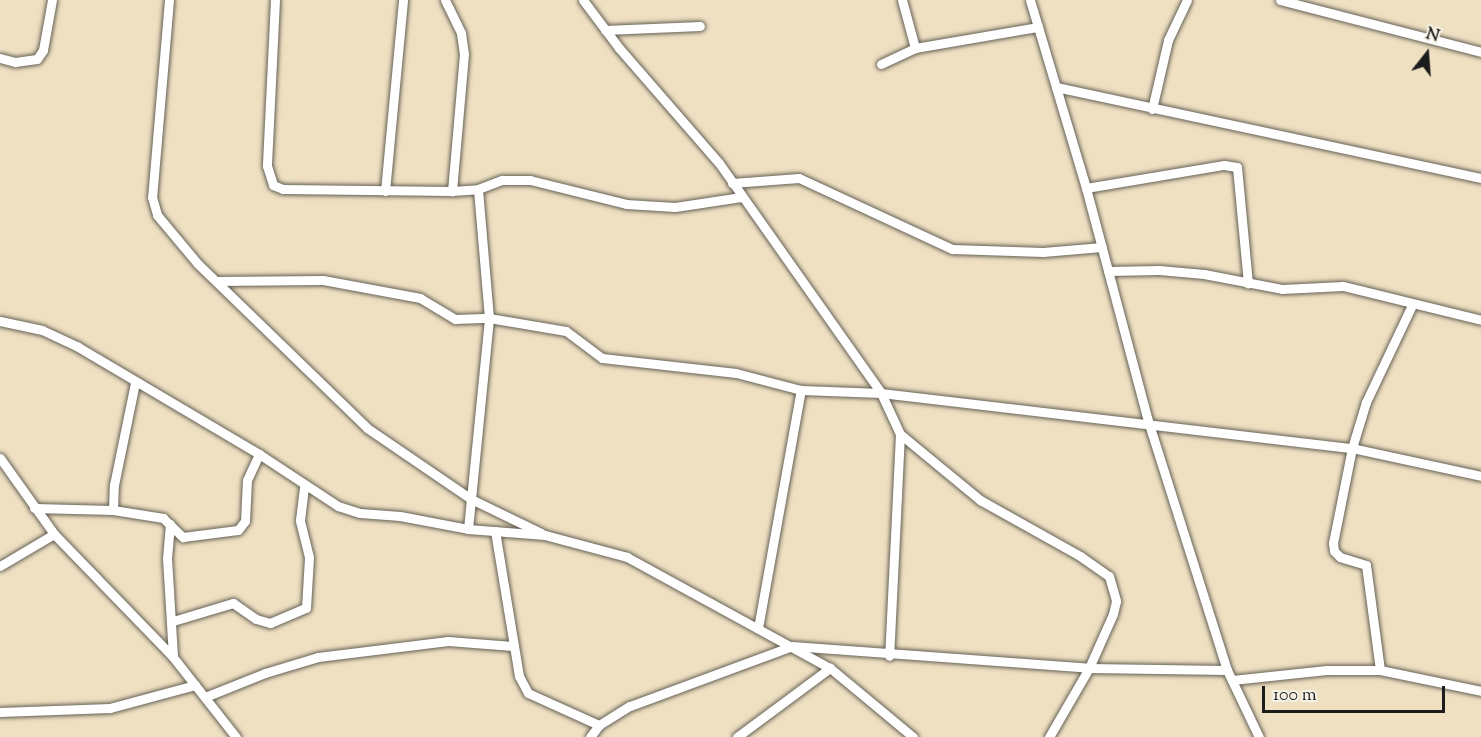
<!DOCTYPE html>
<style>
body{margin:0}
#map{position:relative;width:1481px;height:737px;overflow:hidden;background:#efe0c2;font-family:"Sorts Mill Goudy",serif}
div>[style]{position:absolute}
[style*='--x']{left:calc(var(--x)*1px);top:calc(var(--y)*1px);width:calc(var(--w)*1px);rotate:calc(var(--a)*1deg)}
.roads{filter:drop-shadow(0 0 2px #666156) drop-shadow(0 0 2px #666156)}
.minor>*{height:9px;margin:-4.5px;padding:0 4.5px;transform-origin:4.5px;border-radius:4.5px;background:#fff}
span{translate:-50% -50%;white-space:nowrap;text-align:center;line-height:1.15;-webkit-text-stroke:4.5px #f7f3e8;paint-order:stroke}
.north{position:absolute;left:1397px;top:24px;width:60px;height:60px;-webkit-text-stroke:4px #f7f3e8;paint-order:stroke;rotate:17deg;font-size:16px;font-weight:700;line-height:24px;text-align:center;color:#1c1c1c}
.north::after{content:'';display:block;margin:auto;width:21px;height:27px;background:#1c1c1c;clip-path:polygon(50% 0,100% 100%,50% 72%,0 100%)}
.scale{position:absolute;left:1262px;top:686px;width:183px;height:27px;box-sizing:border-box;border:3px solid #1c1c1c;border-top:0;padding-left:8px;font-size:18px;line-height:21px;white-space:nowrap;color:#1c1c1c;-webkit-text-stroke:4px #f7f3e8;paint-order:stroke}
</style>
<div id="map">
<div class="roads">
<div class="minor">
<i style="--x:169;--y:0;--w:198;--a:94.9"></i>
<i style="--x:152;--y:197;--w:19;--a:74"></i>
<i style="--x:157;--y:215;--w:64;--a:50.1"></i>
<i style="--x:198;--y:264;--w:235;--a:44.1"></i>
<i style="--x:367;--y:428;--w:126;--a:34.3"></i>
<i style="--x:471;--y:499;--w:78;--a:25.9"></i>
<i style="--x:275;--y:0;--w:166;--a:92.8"></i>
<i style="--x:267;--y:166;--w:20;--a:72"></i>
<i style="--x:273;--y:185;--w:11;--a:22"></i>
<i style="--x:283;--y:189;--w:169;--a:0.7"></i>
<i style="--x:452;--y:191;--w:26;--a:-4"></i>
<i style="--x:478;--y:189;--w:26;--a:-21"></i>
<i style="--x:502;--y:180;--w:28;--a:0"></i>
<i style="--x:530;--y:180;--w:99;--a:14"></i>
<i style="--x:626;--y:204;--w:49;--a:3.5"></i>
<i style="--x:675;--y:207;--w:67;--a:-8.6"></i>
<i style="--x:445;--y:0;--w:37;--a:64"></i>
<i style="--x:461;--y:33;--w:21;--a:82"></i>
<i style="--x:464;--y:54;--w:138;--a:95"></i>
<i style="--x:583;--y:0;--w:60;--a:53.1"></i>
<i style="--x:619;--y:48;--w:152;--a:49"></i>
<i style="--x:719;--y:163;--w:281;--a:54.8"></i>
<i style="--x:881;--y:393;--w:474;--a:6.7"></i>
<i style="--x:1352;--y:448;--w:132;--a:12.2"></i>
<i style="--x:902;--y:0;--w:50;--a:74.8"></i>
<i style="--x:1030;--y:0;--w:196;--a:73.4"></i>
<i style="--x:1086;--y:188;--w:241;--a:75.1"></i>
<i style="--x:1148;--y:421;--w:261;--a:72.4"></i>
<i style="--x:1227;--y:670;--w:74;--a:64.5"></i>
<i style="--x:1280;--y:0;--w:208;--a:14.5"></i>
<i style="--x:605;--y:30;--w:95;--a:-2.4"></i>
<i style="--x:0;--y:58;--w:16;--a:15"></i>
<i style="--x:15;--y:62;--w:22;--a:-8"></i>
<i style="--x:37;--y:59;--w:11;--a:-56"></i>
<i style="--x:43;--y:50;--w:51;--a:-79.8"></i>
<i style="--x:881;--y:64;--w:38;--a:-25"></i>
<i style="--x:915;--y:48;--w:125;--a:-9.7"></i>
<i style="--x:1056;--y:87;--w:435;--a:12.1"></i>
<i style="--x:1152;--y:109;--w:71;--a:-76.9"></i>
<i style="--x:1168;--y:40;--w:44;--a:-64.6"></i>
<i style="--x:732;--y:183;--w:67;--a:-4.3"></i>
<i style="--x:799;--y:178;--w:169;--a:24.9"></i>
<i style="--x:952;--y:249;--w:91;--a:1.9"></i>
<i style="--x:1043;--y:252;--w:59;--a:-4.8"></i>
<i style="--x:1086;--y:188;--w:140;--a:-9.5"></i>
<i style="--x:1224;--y:165;--w:13;--a:9"></i>
<i style="--x:1237;--y:167;--w:117;--a:84.6"></i>
<i style="--x:385;--y:191;--w:192;--a:-84.6"></i>
<i style="--x:1108;--y:271;--w:51;--a:-1.1"></i>
<i style="--x:1159;--y:270;--w:45;--a:5.1"></i>
<i style="--x:1204;--y:274;--w:79;--a:10.9"></i>
<i style="--x:1282;--y:289;--w:61;--a:-2.8"></i>
<i style="--x:1343;--y:286;--w:142;--a:13.8"></i>
<i style="--x:216;--y:281;--w:107;--a:-0.5"></i>
<i style="--x:323;--y:280;--w:99;--a:10.5"></i>
<i style="--x:420;--y:298;--w:41;--a:31"></i>
<i style="--x:455;--y:319;--w:34;--a:-2"></i>
<i style="--x:489;--y:318;--w:78;--a:9.6"></i>
<i style="--x:566;--y:331;--w:45;--a:36.9"></i>
<i style="--x:602;--y:358;--w:135;--a:6.4"></i>
<i style="--x:736;--y:373;--w:67;--a:14.7"></i>
<i style="--x:801;--y:390;--w:80;--a:2.1"></i>
<i style="--x:881;--y:393;--w:45;--a:65.1"></i>
<i style="--x:900;--y:434;--w:222;--a:92.8"></i>
<i style="--x:0;--y:321;--w:43;--a:12.1"></i>
<i style="--x:42;--y:330;--w:40;--a:25"></i>
<i style="--x:78;--y:347;--w:210;--a:30.6"></i>
<i style="--x:259;--y:454;--w:95;--a:33.4"></i>
<i style="--x:338;--y:506;--w:23;--a:18"></i>
<i style="--x:360;--y:513;--w:40;--a:4.3"></i>
<i style="--x:400;--y:516;--w:69;--a:10.8"></i>
<i style="--x:468;--y:529;--w:77;--a:4.5"></i>
<i style="--x:545;--y:535;--w:85;--a:15"></i>
<i style="--x:627;--y:557;--w:231;--a:28.7"></i>
<i style="--x:830;--y:668;--w:108;--a:39.7"></i>
<i style="--x:900;--y:434;--w:104;--a:39.5"></i>
<i style="--x:980;--y:500;--w:115;--a:29.2"></i>
<i style="--x:1080;--y:556;--w:35;--a:35"></i>
<i style="--x:1109;--y:576;--w:26;--a:74"></i>
<i style="--x:1116;--y:601;--w:13;--a:103"></i>
<i style="--x:1113;--y:614;--w:59;--a:114"></i>
<i style="--x:1089;--y:668;--w:80;--a:120.1"></i>
<i style="--x:0;--y:458;--w:93;--a:54.6"></i>
<i style="--x:54;--y:534;--w:171;--a:45.9"></i>
<i style="--x:173;--y:657;--w:102;--a:51.8"></i>
<i style="--x:34;--y:508;--w:79;--a:1.5"></i>
<i style="--x:113;--y:510;--w:25;--a:-88"></i>
<i style="--x:114;--y:485;--w:104;--a:-78.4"></i>
<i style="--x:113;--y:510;--w:51;--a:9.1"></i>
<i style="--x:163;--y:518;--w:28;--a:44"></i>
<i style="--x:183;--y:537;--w:55;--a:-7.3"></i>
<i style="--x:238;--y:530;--w:11;--a:-52"></i>
<i style="--x:245;--y:521;--w:41;--a:-87.2"></i>
<i style="--x:247;--y:480;--w:29;--a:-65"></i>
<i style="--x:170;--y:524;--w:34;--a:95"></i>
<i style="--x:167;--y:558;--w:99;--a:86.5"></i>
<i style="--x:468;--y:529;--w:212;--a:-84.3"></i>
<i style="--x:489;--y:318;--w:129;--a:-94.9"></i>
<i style="--x:495;--y:531;--w:147;--a:80.6"></i>
<i style="--x:519;--y:676;--w:19;--a:62"></i>
<i style="--x:528;--y:693;--w:78;--a:24.3"></i>
<i style="--x:0;--y:566;--w:63;--a:-30.7"></i>
<i style="--x:173;--y:621;--w:63;--a:-16.7"></i>
<i style="--x:233;--y:603;--w:28;--a:35"></i>
<i style="--x:256;--y:619;--w:15;--a:16"></i>
<i style="--x:270;--y:623;--w:39;--a:-23"></i>
<i style="--x:306;--y:608;--w:51;--a:-86.6"></i>
<i style="--x:309;--y:557;--w:38;--a:-104"></i>
<i style="--x:300;--y:520;--w:35;--a:-83"></i>
<i style="--x:758;--y:628;--w:242;--a:-79.8"></i>
<i style="--x:1380;--y:670;--w:106;--a:-97.6"></i>
<i style="--x:1366;--y:565;--w:27;--a:-163"></i>
<i style="--x:1340;--y:557;--w:8;--a:-135"></i>
<i style="--x:1334;--y:551;--w:8;--a:-97"></i>
<i style="--x:1333;--y:543;--w:97;--a:-78.7"></i>
<i style="--x:1352;--y:448;--w:48;--a:-73.1"></i>
<i style="--x:1366;--y:402;--w:107;--a:-64.6"></i>
<i style="--x:1232;--y:680;--w:95;--a:-6.1"></i>
<i style="--x:1326;--y:670;--w:54;--a:0"></i>
<i style="--x:1380;--y:670;--w:103;--a:11.7"></i>
<i style="--x:205;--y:697;--w:65;--a:-21.8"></i>
<i style="--x:265;--y:673;--w:55;--a:-16.8"></i>
<i style="--x:318;--y:657;--w:131;--a:-7"></i>
<i style="--x:448;--y:641;--w:65;--a:4.4"></i>
<i style="--x:0;--y:712;--w:110;--a:-2.1"></i>
<i style="--x:110;--y:708;--w:88;--a:-15.1"></i>
<i style="--x:590;--y:737;--w:15;--a:-53"></i>
<i style="--x:599;--y:725;--w:36;--a:-32"></i>
<i style="--x:630;--y:706;--w:173;--a:-20.3"></i>
<i style="--x:792;--y:646;--w:298;--a:4.2"></i>
<i style="--x:1089;--y:668;--w:138;--a:0.8"></i>
<i style="--x:737;--y:737;--w:116;--a:-36.6"></i>
</div>
</div>
<div class="north">N</div>
<div class="scale">100 m</div>
</div>
